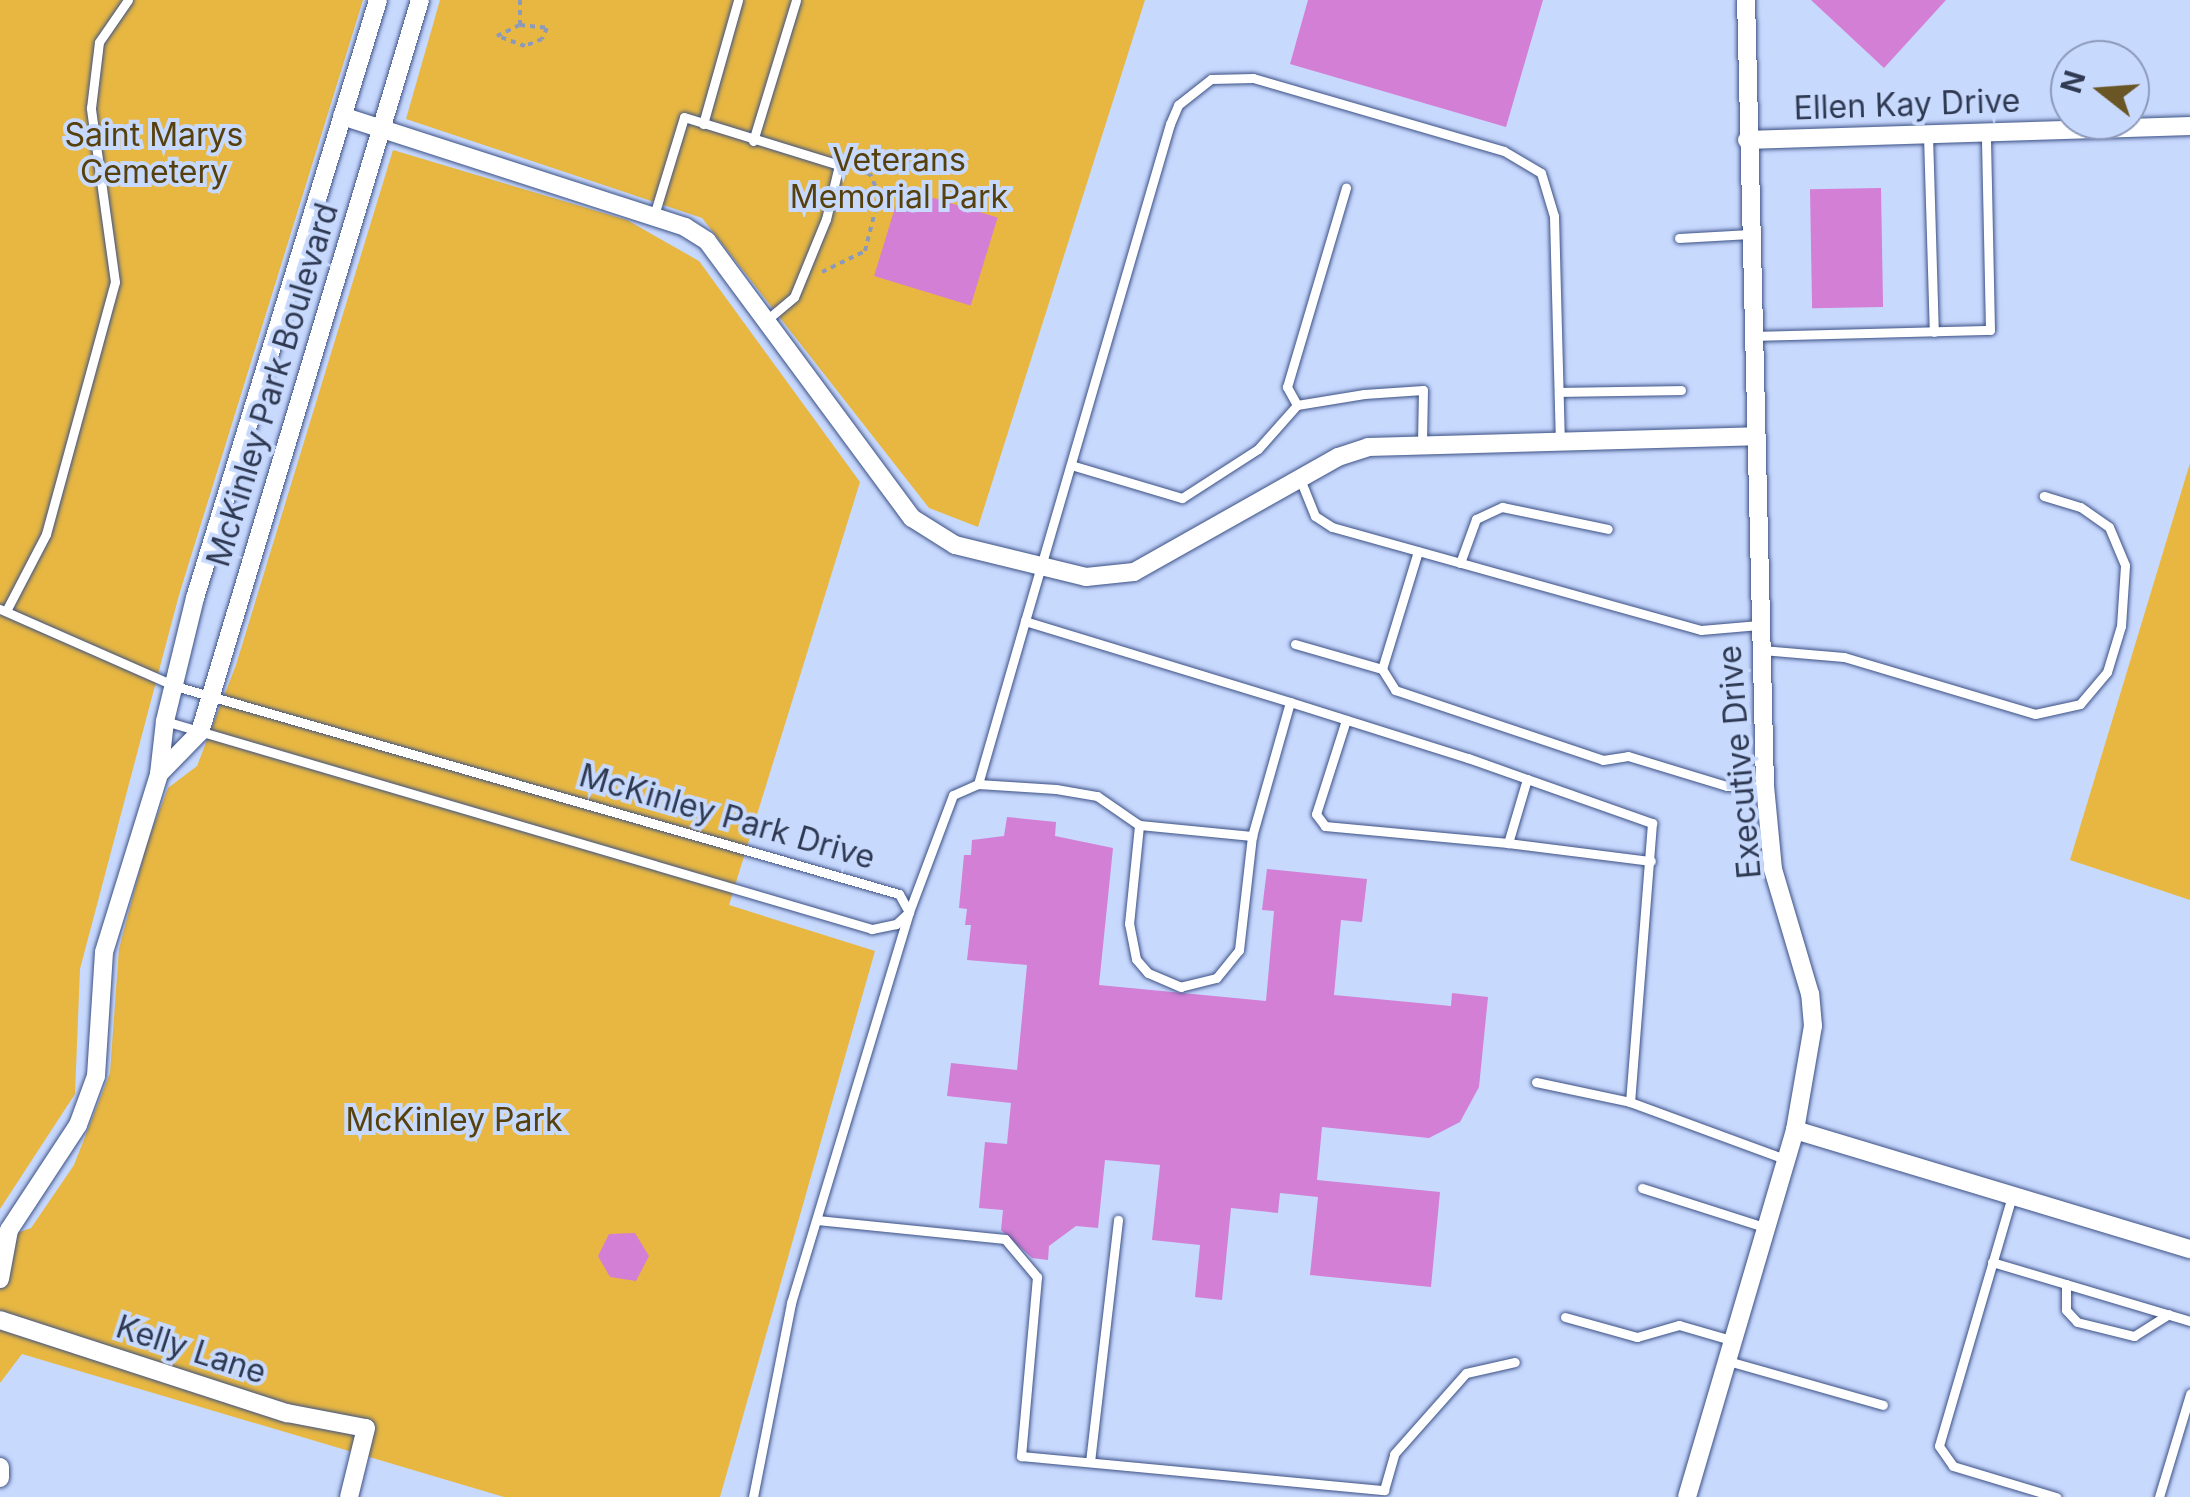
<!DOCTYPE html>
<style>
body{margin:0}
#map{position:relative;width:2190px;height:1497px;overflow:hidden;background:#c8d9fe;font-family:Inter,sans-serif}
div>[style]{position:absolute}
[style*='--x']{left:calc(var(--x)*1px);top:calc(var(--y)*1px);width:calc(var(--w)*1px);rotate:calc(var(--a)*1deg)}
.green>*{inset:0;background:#e7b742}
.building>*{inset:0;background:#d27fd5;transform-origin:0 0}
.path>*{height:4px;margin-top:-2px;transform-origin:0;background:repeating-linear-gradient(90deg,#8c9aba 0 5px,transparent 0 10px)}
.roads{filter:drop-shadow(0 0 2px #3c5185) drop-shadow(0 0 2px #3c5185)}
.lane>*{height:9px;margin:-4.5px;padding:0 4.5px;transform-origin:4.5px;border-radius:4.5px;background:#fff}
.street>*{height:18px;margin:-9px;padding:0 9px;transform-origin:9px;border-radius:9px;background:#fff}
span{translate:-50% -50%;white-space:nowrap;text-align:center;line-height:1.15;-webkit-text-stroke:8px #c8d9fe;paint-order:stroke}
.street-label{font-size:32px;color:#2f3a52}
.park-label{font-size:32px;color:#56410c}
.north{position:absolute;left:2050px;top:40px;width:100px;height:100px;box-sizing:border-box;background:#c8d9fe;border:2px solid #8b99b9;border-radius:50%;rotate:287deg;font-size:28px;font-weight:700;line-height:40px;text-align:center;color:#2f3a52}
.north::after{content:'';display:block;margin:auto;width:35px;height:45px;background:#6a5524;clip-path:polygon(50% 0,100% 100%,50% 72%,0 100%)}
</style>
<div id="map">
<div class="green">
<i style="clip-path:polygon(0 0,363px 0,179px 595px,80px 969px,75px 1094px,0 1209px)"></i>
<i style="clip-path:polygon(440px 0,1145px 0,978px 527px,929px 508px,702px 218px,406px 119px)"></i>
<i style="clip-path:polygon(393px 150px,627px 220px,699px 261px,860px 482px,729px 905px,875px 951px,720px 1497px,504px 1497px,22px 1354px,0 1383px,0 1239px,31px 1228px,74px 1165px,110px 1073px,119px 949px,147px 843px,168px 788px,197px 766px,236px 665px)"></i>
<i style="clip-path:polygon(2190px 463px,2190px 900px,2070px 860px)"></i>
</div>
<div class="building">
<i style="clip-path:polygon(1308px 0,1543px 0,1506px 127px,1290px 64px)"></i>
<i style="clip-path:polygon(1811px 0,1946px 0,1884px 68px)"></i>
<i style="left:901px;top:188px;width:101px;height:92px;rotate:17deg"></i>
<i style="left:1881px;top:188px;width:119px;height:71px;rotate:89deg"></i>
<i style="clip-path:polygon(1007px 817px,1056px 822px,1055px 836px,1113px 848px,1099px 985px,1266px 1001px,1274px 911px,1262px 910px,1267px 869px,1367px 879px,1362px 922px,1341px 920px,1334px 995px,1451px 1006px,1452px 993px,1488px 997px,1479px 1087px,1460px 1122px,1429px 1138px,1322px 1127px,1317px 1180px,1440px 1192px,1431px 1287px,1310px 1275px,1318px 1197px,1280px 1193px,1278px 1213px,1231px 1208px,1222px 1300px,1195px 1297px,1200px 1245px,1152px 1240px,1160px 1165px,1105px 1160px,1098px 1228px,1076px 1226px,1049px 1246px,1048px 1260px,1032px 1258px,1001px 1230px,1003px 1210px,979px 1208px,985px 1142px,1007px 1144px,1011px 1103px,947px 1096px,951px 1063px,1017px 1070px,1027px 965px,967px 960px,971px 925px,965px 925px,967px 909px,959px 908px,964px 855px,971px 855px,972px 840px,1004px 836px)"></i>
<i style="clip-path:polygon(635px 1233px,649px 1256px,636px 1281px,610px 1277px,598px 1256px,609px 1234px)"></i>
</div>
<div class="path">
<i style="--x:520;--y:0;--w:25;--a:90"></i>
<i style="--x:520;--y:25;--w:27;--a:6"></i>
<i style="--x:547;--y:28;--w:12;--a:114"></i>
<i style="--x:542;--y:39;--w:18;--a:158"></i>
<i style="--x:525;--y:46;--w:30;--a:-160"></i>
<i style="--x:497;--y:36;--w:25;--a:-26"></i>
<i style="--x:822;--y:272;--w:48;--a:-26"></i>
<i style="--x:865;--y:251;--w:58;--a:-76"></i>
<i style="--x:879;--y:195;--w:23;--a:-113"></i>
<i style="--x:870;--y:174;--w:16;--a:-166"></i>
</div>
<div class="roads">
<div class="lane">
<i style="--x:703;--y:124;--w:129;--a:-74.2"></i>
<i style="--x:1928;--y:135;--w:197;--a:88.3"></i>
<i style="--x:753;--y:141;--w:147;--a:-73"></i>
<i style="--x:655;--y:212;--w:99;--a:-73"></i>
<i style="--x:684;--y:117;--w:162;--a:17.2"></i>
<i style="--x:839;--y:165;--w:56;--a:103.5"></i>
<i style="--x:826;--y:219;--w:84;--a:112.3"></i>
<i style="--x:794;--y:297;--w:35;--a:140"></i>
<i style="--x:1679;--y:238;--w:71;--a:-3.2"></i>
<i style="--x:1756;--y:336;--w:234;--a:-1.5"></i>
<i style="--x:1990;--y:330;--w:197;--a:-91.2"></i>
<i style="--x:1559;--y:392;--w:122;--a:-0.9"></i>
<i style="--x:1297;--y:405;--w:21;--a:-119"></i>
<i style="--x:1287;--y:387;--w:208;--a:-73.5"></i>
<i style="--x:1071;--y:465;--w:116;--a:16.6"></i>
<i style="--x:1182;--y:498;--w:90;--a:-32.8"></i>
<i style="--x:1258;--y:449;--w:59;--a:-48.4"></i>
<i style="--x:1297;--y:405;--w:68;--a:-9.3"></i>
<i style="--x:1364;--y:394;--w:59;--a:-3.9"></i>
<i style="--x:1423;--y:390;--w:52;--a:91.1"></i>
<i style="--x:1300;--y:479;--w:40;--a:68"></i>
<i style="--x:1315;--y:516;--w:20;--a:33"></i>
<i style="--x:1332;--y:527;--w:383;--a:15.6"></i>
<i style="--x:1701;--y:630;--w:58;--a:-4.9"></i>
<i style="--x:1460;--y:563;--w:47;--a:-70"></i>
<i style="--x:1476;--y:519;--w:29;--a:-25"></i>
<i style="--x:1502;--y:507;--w:108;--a:11.7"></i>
<i style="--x:0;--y:609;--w:191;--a:23.7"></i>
<i style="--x:175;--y:686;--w:753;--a:16.03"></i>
<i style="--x:899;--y:894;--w:21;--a:61"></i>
<i style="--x:909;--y:912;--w:18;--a:137"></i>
<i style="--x:896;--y:924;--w:25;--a:168"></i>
<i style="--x:872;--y:929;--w:737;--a:-163.61"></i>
<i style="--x:6;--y:611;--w:87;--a:-62.5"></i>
<i style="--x:46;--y:534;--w:261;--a:-74.7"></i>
<i style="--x:115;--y:282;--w:176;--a:-97.9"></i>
<i style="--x:91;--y:108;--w:66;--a:-83.1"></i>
<i style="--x:99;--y:42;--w:51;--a:-55.4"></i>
<i style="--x:1025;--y:621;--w:518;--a:-73.74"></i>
<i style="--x:1170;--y:124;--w:21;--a:-67"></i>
<i style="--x:1178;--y:105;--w:42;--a:-38.2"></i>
<i style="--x:1211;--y:79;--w:42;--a:-1.4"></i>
<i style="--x:1253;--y:78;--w:261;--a:16.2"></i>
<i style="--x:1504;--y:151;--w:43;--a:30.7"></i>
<i style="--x:1541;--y:173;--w:45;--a:73.2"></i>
<i style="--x:1554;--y:216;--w:223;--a:88.5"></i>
<i style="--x:1295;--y:644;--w:91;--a:16"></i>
<i style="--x:1382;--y:669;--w:25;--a:58"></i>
<i style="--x:1395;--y:690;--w:219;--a:18.6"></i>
<i style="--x:1603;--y:760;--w:25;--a:-9"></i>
<i style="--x:1628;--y:756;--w:103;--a:16.9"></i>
<i style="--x:1727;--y:786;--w:38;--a:0"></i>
<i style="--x:1762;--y:650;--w:82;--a:4.9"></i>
<i style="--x:1844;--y:657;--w:199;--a:16.6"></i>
<i style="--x:2035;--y:714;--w:46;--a:-12.5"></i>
<i style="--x:2080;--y:704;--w:42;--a:-49.8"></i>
<i style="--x:2107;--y:672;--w:48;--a:-73.1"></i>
<i style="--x:2121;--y:626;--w:61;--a:-86.2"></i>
<i style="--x:2125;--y:565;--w:41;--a:-112.8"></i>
<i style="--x:2109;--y:527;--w:35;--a:-145"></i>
<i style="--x:2080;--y:507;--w:38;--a:-163"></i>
<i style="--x:1382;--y:669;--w:123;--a:-73"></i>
<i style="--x:1290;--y:702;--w:187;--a:17.5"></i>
<i style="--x:1468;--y:758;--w:63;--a:19.6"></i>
<i style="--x:1527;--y:779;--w:67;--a:106.5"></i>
<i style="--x:1508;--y:843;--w:184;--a:-174.7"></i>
<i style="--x:1325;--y:826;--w:15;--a:-127"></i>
<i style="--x:1316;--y:814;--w:99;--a:-72.3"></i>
<i style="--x:1527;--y:779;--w:133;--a:19.4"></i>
<i style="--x:1652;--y:823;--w:280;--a:94.5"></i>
<i style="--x:978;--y:784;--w:170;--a:-73.9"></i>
<i style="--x:1025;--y:621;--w:277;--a:17"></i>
<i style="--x:1290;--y:702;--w:139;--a:105.8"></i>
<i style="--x:1139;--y:825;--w:114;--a:5.6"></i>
<i style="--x:1252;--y:836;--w:115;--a:96.5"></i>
<i style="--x:1239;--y:950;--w:36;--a:129"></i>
<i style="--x:1216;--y:978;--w:36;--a:166"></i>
<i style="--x:1181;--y:987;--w:36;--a:-157"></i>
<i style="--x:1148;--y:973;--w:18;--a:-131"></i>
<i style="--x:1136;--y:959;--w:36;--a:-101"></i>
<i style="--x:1129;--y:924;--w:100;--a:-84.2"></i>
<i style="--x:1508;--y:843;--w:144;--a:7.2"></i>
<i style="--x:1536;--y:1082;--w:96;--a:12"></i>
<i style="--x:1630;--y:1102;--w:165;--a:20.2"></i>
<i style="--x:1642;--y:1188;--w:131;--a:17.7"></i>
<i style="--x:2012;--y:1196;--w:260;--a:106.3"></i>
<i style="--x:1939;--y:1446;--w:24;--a:55"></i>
<i style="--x:1953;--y:1466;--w:108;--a:16.8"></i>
<i style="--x:817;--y:1220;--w:189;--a:5.8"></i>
<i style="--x:1005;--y:1239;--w:50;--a:49.9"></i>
<i style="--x:1037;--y:1277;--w:180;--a:95.1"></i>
<i style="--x:1021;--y:1456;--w:365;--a:5.4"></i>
<i style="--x:1384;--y:1490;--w:37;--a:-74"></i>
<i style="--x:1394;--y:1454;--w:108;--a:-48.4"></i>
<i style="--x:1466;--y:1373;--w:50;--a:-12.7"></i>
<i style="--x:1992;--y:1262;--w:207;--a:16.6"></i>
<i style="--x:2066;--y:1284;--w:26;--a:90"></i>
<i style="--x:2066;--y:1310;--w:16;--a:47"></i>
<i style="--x:2077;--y:1322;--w:59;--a:13.8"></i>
<i style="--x:2134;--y:1336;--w:41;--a:-32.2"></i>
<i style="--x:1565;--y:1317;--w:75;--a:15.5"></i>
<i style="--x:1637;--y:1337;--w:44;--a:-15.9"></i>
<i style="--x:1679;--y:1325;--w:57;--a:16.2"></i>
<i style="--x:1728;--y:1361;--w:161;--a:15.8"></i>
<i style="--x:1090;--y:1462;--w:244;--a:-83.4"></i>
<i style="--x:753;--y:1497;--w:198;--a:-78.9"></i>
<i style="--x:791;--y:1303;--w:408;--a:-73.2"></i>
<i style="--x:909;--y:912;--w:125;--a:-69.4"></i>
<i style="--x:953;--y:795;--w:27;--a:-24"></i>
<i style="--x:978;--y:784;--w:78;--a:3.7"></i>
<i style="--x:1056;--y:789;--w:42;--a:9.7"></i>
<i style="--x:1097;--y:796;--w:51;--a:34.6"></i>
<i style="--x:2159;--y:1497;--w:108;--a:-73.2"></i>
</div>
<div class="street">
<i style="--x:342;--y:116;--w:361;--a:17.9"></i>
<i style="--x:685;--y:227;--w:26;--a:32"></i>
<i style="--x:707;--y:241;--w:345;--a:53.5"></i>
<i style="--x:912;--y:518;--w:51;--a:32.1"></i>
<i style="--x:955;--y:545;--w:135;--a:13.7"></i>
<i style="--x:1086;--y:577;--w:48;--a:-5.9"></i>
<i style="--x:1134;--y:572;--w:234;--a:-29.4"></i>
<i style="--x:1338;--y:457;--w:32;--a:-18"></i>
<i style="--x:1368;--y:447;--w:388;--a:-1.6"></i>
<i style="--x:1747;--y:140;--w:443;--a:-1.8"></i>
<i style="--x:159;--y:774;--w:59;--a:-45.7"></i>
<i style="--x:200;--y:732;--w:764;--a:-73.27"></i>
<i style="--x:1795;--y:1130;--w:413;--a:16.8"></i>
<i style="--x:0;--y:1279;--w:50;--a:-79.6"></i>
<i style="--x:9;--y:1230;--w:126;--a:-56.7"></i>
<i style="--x:78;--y:1125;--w:52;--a:-69.8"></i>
<i style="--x:96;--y:1076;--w:124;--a:-86.3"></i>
<i style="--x:104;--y:952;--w:186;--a:-72.8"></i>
<i style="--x:159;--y:774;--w:53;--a:-83.5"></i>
<i style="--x:165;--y:721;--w:127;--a:-76.3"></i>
<i style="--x:195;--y:598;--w:625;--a:-72.98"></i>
<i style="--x:0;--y:1320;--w:302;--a:18"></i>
<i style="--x:287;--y:1413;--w:80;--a:10.8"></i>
<i style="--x:366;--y:1428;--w:71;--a:103.8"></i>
<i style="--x:0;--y:1467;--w:11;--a:90"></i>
<i style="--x:1687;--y:1497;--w:383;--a:-73.6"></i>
<i style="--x:1795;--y:1130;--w:106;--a:-80.2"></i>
<i style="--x:1813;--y:1026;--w:32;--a:-95"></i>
<i style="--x:1810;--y:994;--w:130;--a:-106.5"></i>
<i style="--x:1773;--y:869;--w:83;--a:-95.5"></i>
<i style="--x:1765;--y:786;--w:786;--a:-91.38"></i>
</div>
</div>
<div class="street-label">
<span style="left:1907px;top:105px;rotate:-2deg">Ellen Kay Drive</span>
<span style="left:273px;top:385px;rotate:-73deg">McKinley Park Boulevard</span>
<span style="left:1740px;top:762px;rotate:-95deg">Executive Drive</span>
<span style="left:727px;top:817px;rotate:16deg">McKinley Park Drive</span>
<span style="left:191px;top:1350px;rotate:18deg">Kelly Lane</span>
</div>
<div class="park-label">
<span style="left:154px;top:154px">Saint Marys<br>Cemetery</span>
<span style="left:899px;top:179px">Veterans<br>Memorial Park</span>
<span style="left:454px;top:1120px">McKinley Park</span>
</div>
<div class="north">N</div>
</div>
